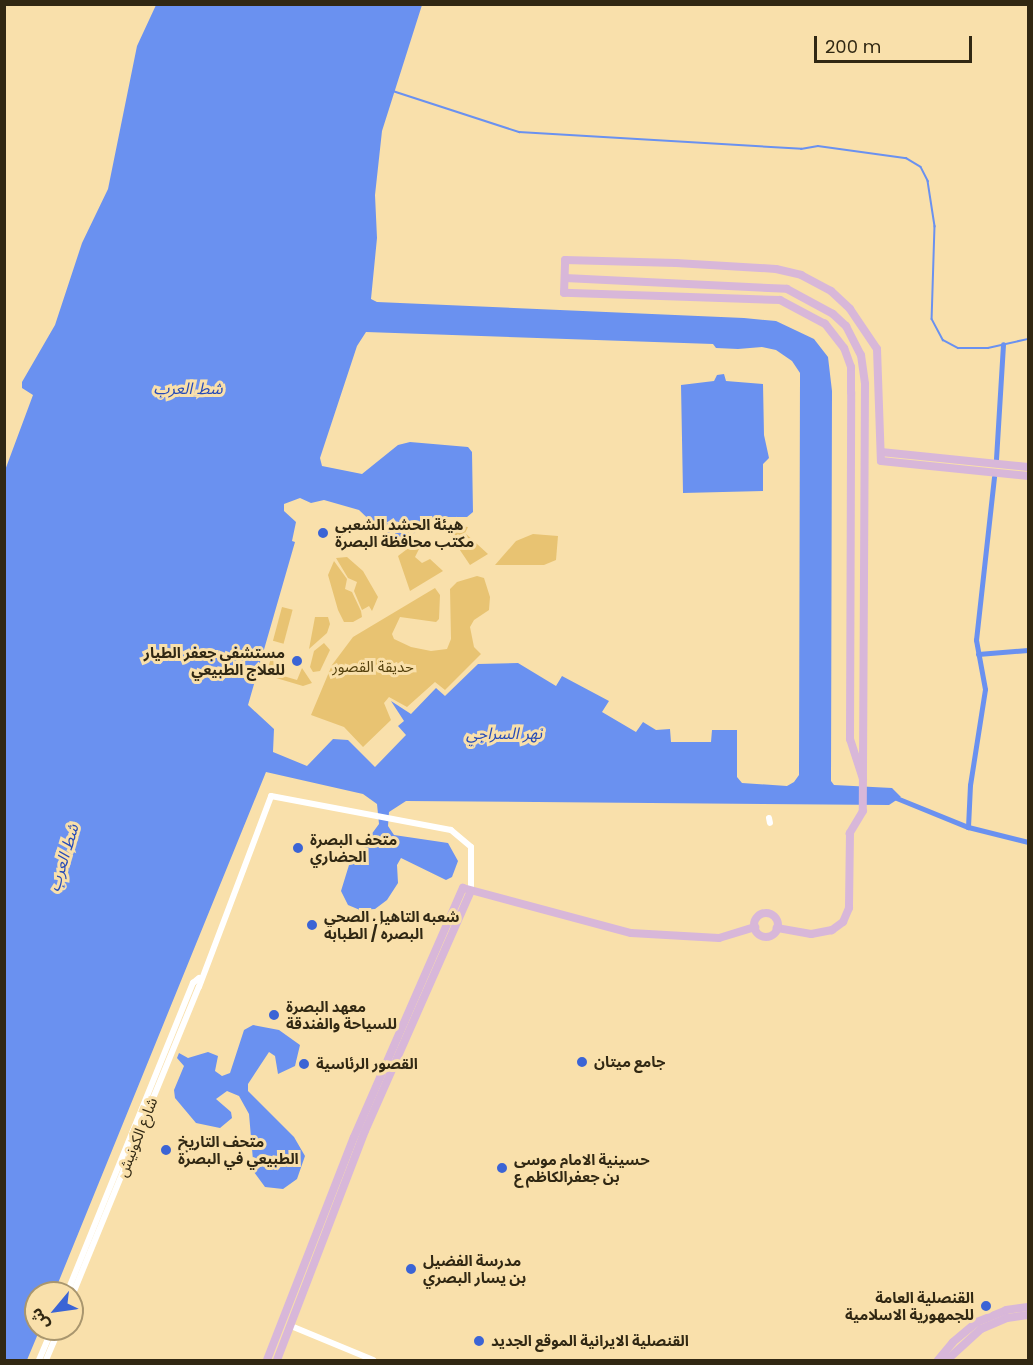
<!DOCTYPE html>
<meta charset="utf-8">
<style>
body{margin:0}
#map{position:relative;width:1033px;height:1365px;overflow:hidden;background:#f9e0ab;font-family:Poppins,"Noto Sans Arabic",sans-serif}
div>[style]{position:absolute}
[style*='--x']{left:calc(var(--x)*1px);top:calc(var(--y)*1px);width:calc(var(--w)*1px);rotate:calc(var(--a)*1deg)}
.green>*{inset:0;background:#e8c372;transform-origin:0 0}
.water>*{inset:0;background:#6a91f0}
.stream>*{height:1.5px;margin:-0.75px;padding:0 0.75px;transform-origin:0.75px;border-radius:0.75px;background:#6a91f0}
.canal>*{height:5px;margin:-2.5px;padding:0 2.5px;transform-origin:2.5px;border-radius:2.5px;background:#6a91f0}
.minor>*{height:6px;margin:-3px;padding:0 3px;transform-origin:3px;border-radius:3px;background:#fff}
.major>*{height:8px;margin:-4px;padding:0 4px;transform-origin:4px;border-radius:4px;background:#d8b7d9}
.major>.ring{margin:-4px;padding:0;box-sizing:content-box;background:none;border:8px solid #d8b7d9;border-radius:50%}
.dots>*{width:16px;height:16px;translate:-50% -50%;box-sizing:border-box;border:3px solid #f9e0ab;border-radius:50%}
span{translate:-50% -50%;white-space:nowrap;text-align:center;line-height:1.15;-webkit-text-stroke:6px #f9e0ab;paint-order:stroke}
.poi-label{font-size:15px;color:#312813;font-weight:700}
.left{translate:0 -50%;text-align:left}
.right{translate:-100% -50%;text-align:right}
.park-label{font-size:15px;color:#54400c}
.street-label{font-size:15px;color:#312813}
.water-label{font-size:16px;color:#264ab7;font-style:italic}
.frame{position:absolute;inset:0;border:6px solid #312813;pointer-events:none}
.north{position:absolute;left:24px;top:1281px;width:60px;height:60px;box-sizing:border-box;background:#f9e0ab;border:2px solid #a9966e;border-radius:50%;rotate:241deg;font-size:16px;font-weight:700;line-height:24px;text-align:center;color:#312813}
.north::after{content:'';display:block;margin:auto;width:21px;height:27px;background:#3b64d5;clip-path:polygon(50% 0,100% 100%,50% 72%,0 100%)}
.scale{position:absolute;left:814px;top:36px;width:158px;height:27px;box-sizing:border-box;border:3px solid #312813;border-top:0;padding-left:8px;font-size:18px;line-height:21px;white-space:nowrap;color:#312813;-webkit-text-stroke:4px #f9e0ab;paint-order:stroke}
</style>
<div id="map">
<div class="green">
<i style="clip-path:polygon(443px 525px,468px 527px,465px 533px,488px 554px,470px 565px)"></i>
<i style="clip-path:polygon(533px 534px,558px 536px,556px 560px,544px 565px,495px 565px,516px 541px)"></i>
<i style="clip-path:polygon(415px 543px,420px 547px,415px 557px,422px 563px,430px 559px,443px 571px,410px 591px,398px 556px)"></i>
<i style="clip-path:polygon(347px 557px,363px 571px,378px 597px,372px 611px,369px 606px,362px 610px,354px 591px,357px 582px,348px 578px,336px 558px)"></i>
<i style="clip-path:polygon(334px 561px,347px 579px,345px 589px,352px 592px,361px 611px,362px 617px,353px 622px,344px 622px,338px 610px,328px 575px)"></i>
<i style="clip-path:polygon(477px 576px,484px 578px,490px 597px,489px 610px,474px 620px,470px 627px,474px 647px,481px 654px,445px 690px,435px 682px,407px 707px,389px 697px,384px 703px,391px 720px,363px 747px,344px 727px,311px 715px,332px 665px,353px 637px,435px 588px,440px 595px,439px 619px,436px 622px,400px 617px,392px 634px,394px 639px,411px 647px,431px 651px,447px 649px,451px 639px,450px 589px,457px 582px)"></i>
<i style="left:282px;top:607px;width:11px;height:35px;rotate:15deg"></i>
<i style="clip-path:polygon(315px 617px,328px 617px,330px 624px,327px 633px,309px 649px)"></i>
<i style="clip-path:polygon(324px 643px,330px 650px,320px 671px,313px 672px,310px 667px,314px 651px)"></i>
<i style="clip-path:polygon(271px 658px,276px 659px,273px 673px,297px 680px,302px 668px,312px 683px,303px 686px,266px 675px)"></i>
</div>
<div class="water">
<i style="clip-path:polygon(evenodd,156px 5px,422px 5px,382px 131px,375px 195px,377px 238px,371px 299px,377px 302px,744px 318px,776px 321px,814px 339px,828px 357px,832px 391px,831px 781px,834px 785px,892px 788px,901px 797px,889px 805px,406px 801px,389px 812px,388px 826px,394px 835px,448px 843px,458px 861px,452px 877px,446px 880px,401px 858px,397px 865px,398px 883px,387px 900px,375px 909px,360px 910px,348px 905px,341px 891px,349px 865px,379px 824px,377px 804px,363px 794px,266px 772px,54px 1293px,36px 1293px,36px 1329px,40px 1329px,27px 1360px,5px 1360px,4px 473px,33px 395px,22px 388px,22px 382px,55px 325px,82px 243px,108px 189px,137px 46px,156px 5px,366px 332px,713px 344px,716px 348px,738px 349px,762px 347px,776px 350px,792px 361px,800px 373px,799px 775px,794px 782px,787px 786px,742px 783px,737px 777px,737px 730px,712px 730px,711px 742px,671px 742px,670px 729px,656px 730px,643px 722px,636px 732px,602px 712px,609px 701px,562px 676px,556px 686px,518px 663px,478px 664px,445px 696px,436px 688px,411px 714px,391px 701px,404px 721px,398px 726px,406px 735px,375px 767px,348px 740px,333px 739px,307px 766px,273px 752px,274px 729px,248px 705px,295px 542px,292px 541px,296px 522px,284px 511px,284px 504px,300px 498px,311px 503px,324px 500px,359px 510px,398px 547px,433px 517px,467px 517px,473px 512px,472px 452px,468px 447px,410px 442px,398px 445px,362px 474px,322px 466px,320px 458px,357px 346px,366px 332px)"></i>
<i style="clip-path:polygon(724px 374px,726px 381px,763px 384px,764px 435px,769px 458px,763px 464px,763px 491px,683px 493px,681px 385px,714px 381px,717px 375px)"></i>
<i style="clip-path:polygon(253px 1025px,279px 1030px,300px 1045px,295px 1066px,278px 1074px,275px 1056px,269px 1052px,248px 1084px,248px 1091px,294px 1137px,305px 1156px,297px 1179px,283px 1189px,265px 1187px,254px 1172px,249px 1114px,239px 1096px,227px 1091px,216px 1099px,231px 1112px,232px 1118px,220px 1128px,196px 1123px,175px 1098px,174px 1090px,184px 1066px,177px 1058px,179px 1053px,188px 1058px,208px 1052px,218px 1056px,215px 1071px,222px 1076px,230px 1073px,244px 1030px)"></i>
</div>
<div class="stream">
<i style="--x:393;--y:91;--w:133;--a:18"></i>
<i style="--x:519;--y:132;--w:283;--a:3.4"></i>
<i style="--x:801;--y:149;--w:17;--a:-10"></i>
<i style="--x:818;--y:146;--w:89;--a:7.8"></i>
<i style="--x:906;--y:158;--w:17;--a:31"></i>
<i style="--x:921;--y:167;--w:16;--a:63"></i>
<i style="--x:928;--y:181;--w:46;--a:81.2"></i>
<i style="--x:935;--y:226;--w:93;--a:91.8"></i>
<i style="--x:932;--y:319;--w:24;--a:62"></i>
<i style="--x:943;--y:340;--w:17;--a:28"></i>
<i style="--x:958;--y:348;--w:30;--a:0"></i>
<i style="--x:988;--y:348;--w:41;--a:-12.7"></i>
</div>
<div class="canal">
<i style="--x:996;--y:459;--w:115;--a:-86.5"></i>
<i style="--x:978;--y:654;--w:50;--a:-4.6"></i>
<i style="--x:894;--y:797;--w:80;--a:22.1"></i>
<i style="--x:968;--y:827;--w:62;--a:14"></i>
<i style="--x:968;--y:827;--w:42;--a:-87.3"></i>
<i style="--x:970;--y:785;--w:97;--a:-81.1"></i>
<i style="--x:985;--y:689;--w:50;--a:-100.4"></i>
<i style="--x:976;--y:640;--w:164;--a:-83.7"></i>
</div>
<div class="minor">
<i style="--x:769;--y:818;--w:5;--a:79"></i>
<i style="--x:67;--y:1293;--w:335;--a:-67.9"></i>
<i style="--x:193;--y:983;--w:8;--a:-40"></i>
<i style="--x:72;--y:1296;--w:334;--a:-67.7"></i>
<i style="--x:199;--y:987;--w:204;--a:-69.3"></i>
<i style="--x:271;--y:796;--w:183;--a:10.7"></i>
<i style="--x:451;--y:830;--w:26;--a:40"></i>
<i style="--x:471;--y:847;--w:44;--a:90"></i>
<i style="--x:291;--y:1326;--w:89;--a:22.5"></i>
<i style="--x:39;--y:1360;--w:34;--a:-67"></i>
<i style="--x:46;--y:1360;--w:34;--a:-67"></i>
</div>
<div class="major">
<i style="--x:565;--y:278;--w:222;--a:2.8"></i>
<i style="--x:787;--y:289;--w:52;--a:28.5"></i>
<i style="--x:833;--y:314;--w:18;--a:43"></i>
<i style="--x:846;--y:326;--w:33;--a:63"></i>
<i style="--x:861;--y:355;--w:29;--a:82"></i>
<i style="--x:865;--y:384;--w:427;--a:90.3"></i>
<i style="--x:863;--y:811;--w:26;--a:121"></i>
<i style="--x:850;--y:833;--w:75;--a:90.8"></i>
<i style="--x:849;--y:908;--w:15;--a:113"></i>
<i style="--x:843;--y:922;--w:14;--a:144"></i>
<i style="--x:832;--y:930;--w:21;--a:169"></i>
<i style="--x:811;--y:934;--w:35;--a:-170"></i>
<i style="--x:881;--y:452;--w:148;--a:5.8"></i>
<i style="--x:863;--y:779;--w:42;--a:-108"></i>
<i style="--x:850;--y:739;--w:347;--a:-89.8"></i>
<i style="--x:851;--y:392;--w:25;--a:-90"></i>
<i style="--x:851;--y:367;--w:20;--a:-110"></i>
<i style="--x:844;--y:348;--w:31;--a:-128"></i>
<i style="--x:825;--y:324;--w:51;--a:-151.9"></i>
<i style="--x:780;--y:300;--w:216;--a:-178.1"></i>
<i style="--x:564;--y:293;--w:33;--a:-88"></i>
<i style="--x:565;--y:260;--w:111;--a:1.5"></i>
<i style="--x:676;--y:263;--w:100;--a:3.4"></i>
<i style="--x:776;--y:269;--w:26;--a:13"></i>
<i style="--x:801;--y:275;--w:34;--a:28"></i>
<i style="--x:831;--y:291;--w:26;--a:43"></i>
<i style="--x:850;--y:309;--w:48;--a:56"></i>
<i style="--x:877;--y:349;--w:112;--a:88"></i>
<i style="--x:881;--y:461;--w:148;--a:5.8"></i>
<i class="ring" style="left:754px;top:913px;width:16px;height:16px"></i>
<i style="--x:267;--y:1360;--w:239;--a:-68.7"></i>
<i style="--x:354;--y:1137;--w:272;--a:-66.4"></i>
<i style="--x:463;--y:888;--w:174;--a:15"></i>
<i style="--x:631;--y:933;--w:88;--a:3.3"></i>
<i style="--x:719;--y:938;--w:38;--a:-17"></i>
<i style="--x:277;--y:1360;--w:245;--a:-69"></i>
<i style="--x:365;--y:1131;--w:262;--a:-66.2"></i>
<i style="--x:938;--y:1360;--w:23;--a:-50"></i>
<i style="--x:953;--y:1342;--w:31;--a:-40"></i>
<i style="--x:977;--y:1322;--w:31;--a:-22"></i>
<i style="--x:1006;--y:1310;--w:22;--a:-8"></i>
<i style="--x:947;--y:1360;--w:46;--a:-42.4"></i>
<i style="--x:981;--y:1329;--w:28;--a:-23"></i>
<i style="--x:1007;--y:1318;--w:21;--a:-8"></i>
</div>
<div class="dots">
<i style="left:323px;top:533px;background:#3b64d5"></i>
<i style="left:297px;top:661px;background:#3b64d5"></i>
<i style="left:298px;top:848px;background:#3b64d5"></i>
<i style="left:312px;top:925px;background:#3b64d5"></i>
<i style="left:274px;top:1015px;background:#3b64d5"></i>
<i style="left:582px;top:1062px;background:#3b64d5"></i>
<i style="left:304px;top:1064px;background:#3b64d5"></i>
<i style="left:166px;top:1150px;background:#3b64d5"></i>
<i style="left:502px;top:1168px;background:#3b64d5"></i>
<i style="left:411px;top:1269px;background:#3b64d5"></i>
<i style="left:986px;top:1306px;background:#3b64d5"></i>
<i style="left:479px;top:1341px;background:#3b64d5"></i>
</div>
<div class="poi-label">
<span class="left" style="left:335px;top:533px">هيئة الحشد الشعبي<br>مكتب محافظة البصرة</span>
<span class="right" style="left:285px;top:661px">مستشفى جعفر الطيار<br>للعلاج الطبيعي</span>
<span class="left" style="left:310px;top:848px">متحف البصرة<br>الحضاري</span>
<span class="left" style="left:324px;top:925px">شعبه التاهيل الصحي<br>البصره / الطبابه</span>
<span class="left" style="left:286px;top:1015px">معهد البصرة<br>للسياحة والفندقة</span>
<span class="left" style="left:594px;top:1062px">جامع ميتان</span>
<span class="left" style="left:316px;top:1064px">القصور الرئاسية</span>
<span class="left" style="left:178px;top:1150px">متحف التاريخ<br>الطبيعي في البصرة</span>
<span class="left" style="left:514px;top:1168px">حسينية الامام موسى<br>بن جعفرالكاظم ع</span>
<span class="left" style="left:423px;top:1269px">مدرسة الفضيل<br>بن يسار البصري</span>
<span class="right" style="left:974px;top:1306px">القنصلية العامة<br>للجمهورية الاسلامية</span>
<span class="left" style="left:491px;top:1341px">القنصلية الايرانية الموقع الجديد</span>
</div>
<div class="park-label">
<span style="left:373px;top:667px">حديقة القصور</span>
</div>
<div class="street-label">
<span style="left:137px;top:1137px;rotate:-68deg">شارع الكونيش</span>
</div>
<div class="water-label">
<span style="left:188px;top:389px">شط العرب</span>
<span style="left:504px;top:734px">نهر السراجي</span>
<span style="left:64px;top:858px;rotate:-73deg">شط العرب</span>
</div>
<div class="frame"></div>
<div class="north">ش</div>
<div class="scale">200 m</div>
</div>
